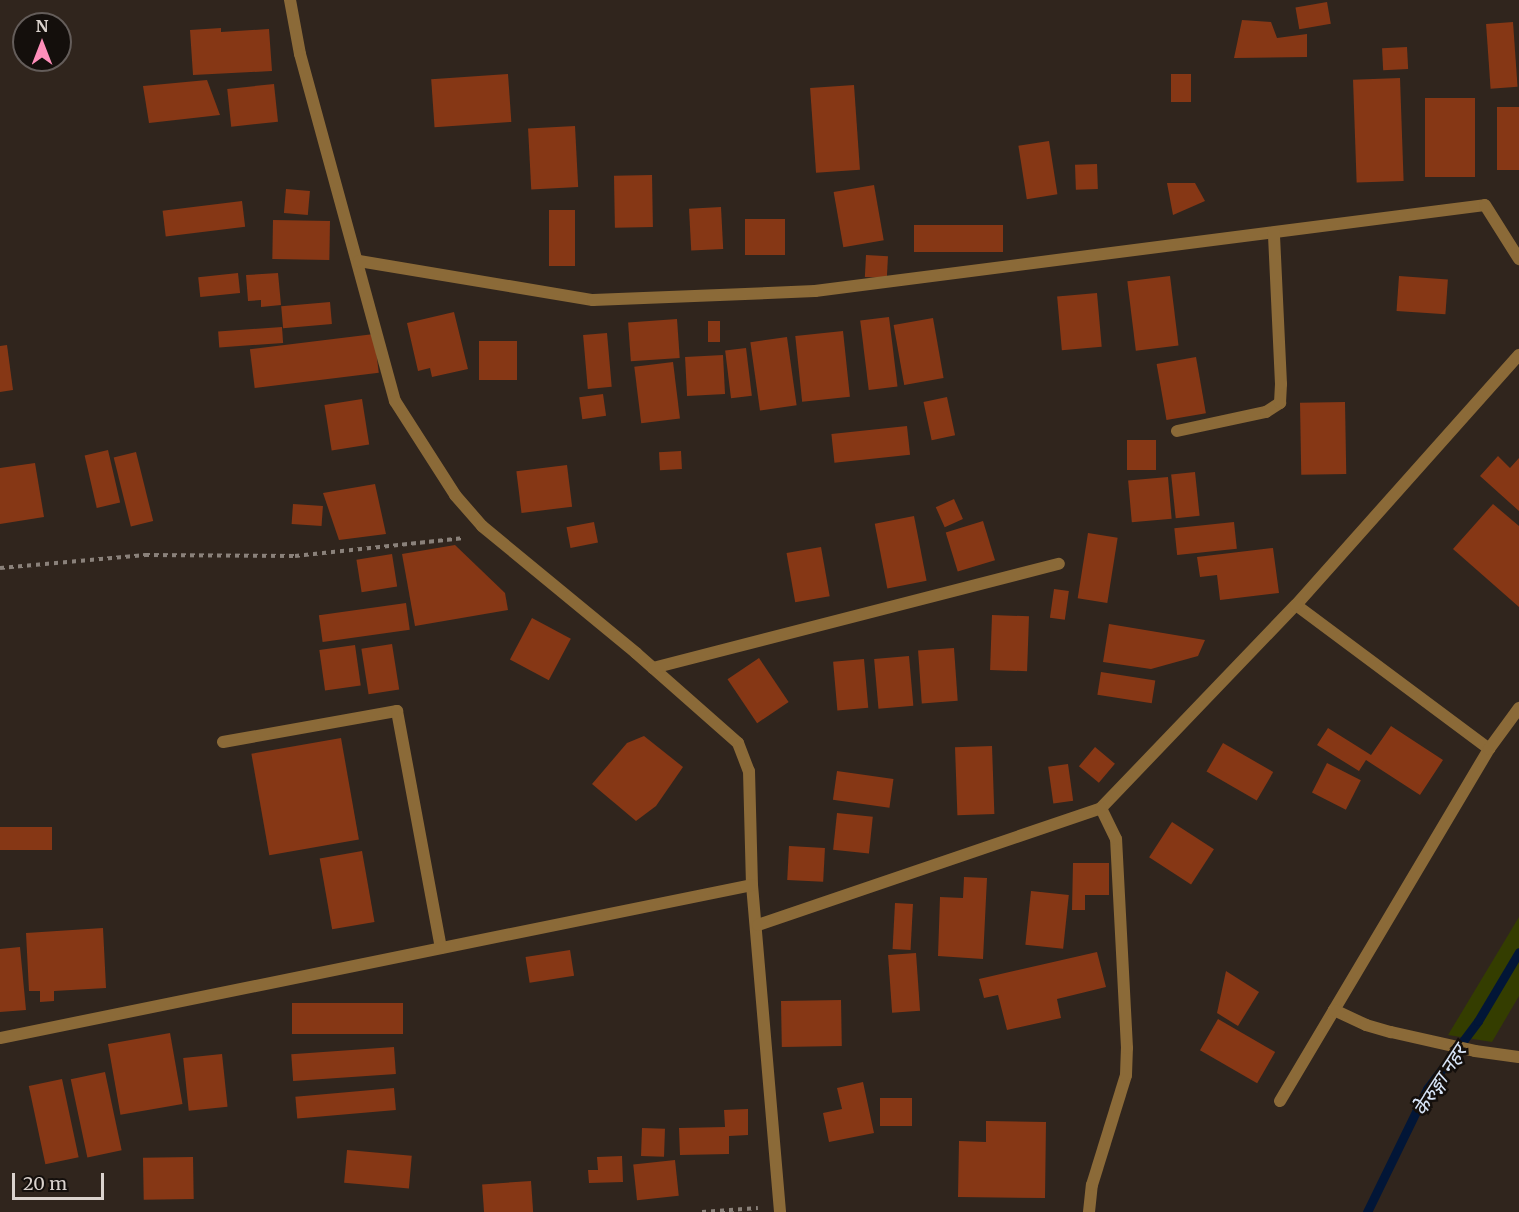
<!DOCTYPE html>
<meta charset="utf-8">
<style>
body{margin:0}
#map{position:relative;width:1519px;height:1212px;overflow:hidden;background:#30251d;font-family:Merriweather,"Noto Sans Devanagari",serif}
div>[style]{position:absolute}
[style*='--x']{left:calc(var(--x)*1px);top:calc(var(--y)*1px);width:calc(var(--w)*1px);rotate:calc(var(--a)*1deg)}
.green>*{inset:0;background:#343d00}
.stream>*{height:9px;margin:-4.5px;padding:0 4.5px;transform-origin:4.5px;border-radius:4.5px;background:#021637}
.building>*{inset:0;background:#863715;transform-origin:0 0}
.path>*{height:4px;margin-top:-2px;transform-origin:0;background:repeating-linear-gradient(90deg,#8a817a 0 4.5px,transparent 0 9px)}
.service>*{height:12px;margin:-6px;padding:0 6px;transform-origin:6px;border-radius:6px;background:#8b6a38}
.minor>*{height:12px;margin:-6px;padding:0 6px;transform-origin:6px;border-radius:6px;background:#8b6a38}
span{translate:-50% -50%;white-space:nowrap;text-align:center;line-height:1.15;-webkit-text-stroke:5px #140f0c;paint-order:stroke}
.water-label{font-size:20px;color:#d7e4f7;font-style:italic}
.north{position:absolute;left:12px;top:12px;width:60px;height:60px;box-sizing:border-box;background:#140f0c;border:2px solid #645d5a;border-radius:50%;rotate:0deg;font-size:16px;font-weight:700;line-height:24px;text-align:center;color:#dbd3ce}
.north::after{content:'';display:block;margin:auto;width:21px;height:27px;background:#ff8eba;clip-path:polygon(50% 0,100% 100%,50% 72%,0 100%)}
.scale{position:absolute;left:12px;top:1173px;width:92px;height:27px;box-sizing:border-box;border:3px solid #dbd3ce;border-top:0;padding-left:8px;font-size:18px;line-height:21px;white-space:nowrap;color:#dbd3ce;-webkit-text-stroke:4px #140f0c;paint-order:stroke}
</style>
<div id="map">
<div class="green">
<i style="clip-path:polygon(1519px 917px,1519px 996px,1492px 1042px,1448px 1035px)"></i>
</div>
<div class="stream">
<i style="--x:1367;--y:1212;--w:137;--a:-64"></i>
<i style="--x:1427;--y:1089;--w:85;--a:-53.1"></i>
<i style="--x:1478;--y:1021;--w:80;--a:-59.3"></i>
</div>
<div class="building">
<i style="left:1327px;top:2px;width:22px;height:32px;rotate:80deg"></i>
<i style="clip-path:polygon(1242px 20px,1271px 22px,1277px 38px,1307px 34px,1307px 57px,1234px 58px)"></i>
<i style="left:1513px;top:22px;width:65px;height:27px;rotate:86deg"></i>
<i style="clip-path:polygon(221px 28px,221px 32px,269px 29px,272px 71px,193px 75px,190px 30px)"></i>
<i style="left:1407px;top:47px;width:22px;height:25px;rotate:87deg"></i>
<i style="left:508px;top:74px;width:48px;height:77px;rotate:86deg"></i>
<i style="left:1171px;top:74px;width:20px;height:28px"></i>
<i style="left:1400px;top:78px;width:103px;height:47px;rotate:88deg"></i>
<i style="clip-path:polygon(207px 80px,220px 115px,149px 123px,143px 86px)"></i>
<i style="left:274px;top:84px;width:38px;height:47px;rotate:84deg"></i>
<i style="left:854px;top:85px;width:85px;height:44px;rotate:86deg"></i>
<i style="left:1425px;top:98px;width:50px;height:79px"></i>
<i style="left:1497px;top:107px;width:22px;height:63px"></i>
<i style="left:575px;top:126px;width:61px;height:47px;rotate:87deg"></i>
<i style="left:1049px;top:141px;width:54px;height:31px;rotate:81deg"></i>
<i style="left:1097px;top:164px;width:25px;height:22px;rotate:88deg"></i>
<i style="left:652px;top:175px;width:52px;height:38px;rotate:89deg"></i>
<i style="clip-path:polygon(1167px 183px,1195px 183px,1205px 201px,1173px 215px)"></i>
<i style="left:874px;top:185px;width:56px;height:41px;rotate:80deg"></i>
<i style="left:286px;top:189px;width:24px;height:24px;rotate:5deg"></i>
<i style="left:242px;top:201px;width:26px;height:80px;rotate:83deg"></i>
<i style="left:721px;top:207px;width:42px;height:32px;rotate:87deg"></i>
<i style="left:549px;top:210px;width:26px;height:56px"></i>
<i style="left:745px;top:219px;width:40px;height:36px"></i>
<i style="left:273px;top:220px;width:57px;height:39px;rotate:1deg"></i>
<i style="left:914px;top:225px;width:89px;height:27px"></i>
<i style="left:866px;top:255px;width:22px;height:22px;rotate:3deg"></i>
<i style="left:238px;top:273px;width:20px;height:40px;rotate:84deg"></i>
<i style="clip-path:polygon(278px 273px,281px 305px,261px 307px,261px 300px,248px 301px,246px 275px)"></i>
<i style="left:1170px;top:276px;width:70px;height:43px;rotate:83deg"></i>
<i style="left:1399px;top:276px;width:49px;height:35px;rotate:4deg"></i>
<i style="left:1097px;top:293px;width:54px;height:40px;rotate:85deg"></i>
<i style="left:330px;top:302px;width:22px;height:49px;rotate:85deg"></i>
<i style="clip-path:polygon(454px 312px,468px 369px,432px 377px,430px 368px,418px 371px,407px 323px)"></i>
<i style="left:889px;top:317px;width:70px;height:29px;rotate:83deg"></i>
<i style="left:933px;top:318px;width:61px;height:40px;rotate:80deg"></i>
<i style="left:677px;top:319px;width:39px;height:49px;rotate:86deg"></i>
<i style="left:708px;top:321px;width:12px;height:21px"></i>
<i style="left:282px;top:327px;width:16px;height:64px;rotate:86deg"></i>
<i style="left:843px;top:331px;width:66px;height:48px;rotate:84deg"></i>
<i style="left:607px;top:333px;width:54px;height:24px;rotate:85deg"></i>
<i style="left:374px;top:334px;width:39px;height:125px;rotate:83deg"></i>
<i style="left:787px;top:337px;width:69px;height:37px;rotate:82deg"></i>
<i style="left:479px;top:341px;width:38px;height:39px"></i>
<i style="clip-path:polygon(7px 345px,13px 390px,0 392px,0 346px)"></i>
<i style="left:746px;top:348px;width:48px;height:21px;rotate:83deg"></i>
<i style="left:723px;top:355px;width:39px;height:38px;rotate:87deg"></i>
<i style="left:1196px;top:357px;width:57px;height:40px;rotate:80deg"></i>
<i style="left:673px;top:362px;width:57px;height:39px;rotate:83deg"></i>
<i style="left:603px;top:394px;width:22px;height:24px;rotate:82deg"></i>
<i style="left:947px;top:397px;width:39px;height:24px;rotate:78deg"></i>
<i style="left:362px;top:399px;width:46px;height:38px;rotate:81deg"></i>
<i style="left:1345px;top:402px;width:72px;height:45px;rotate:89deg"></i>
<i style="left:907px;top:426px;width:29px;height:76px;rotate:84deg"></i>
<i style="left:1127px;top:440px;width:29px;height:30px"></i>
<i style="left:108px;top:450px;width:54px;height:24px;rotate:77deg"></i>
<i style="left:681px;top:451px;width:18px;height:22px;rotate:87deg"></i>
<i style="left:136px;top:452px;width:71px;height:23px;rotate:76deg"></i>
<i style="clip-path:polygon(1498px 456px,1510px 468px,1519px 458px,1519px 511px,1480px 476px)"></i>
<i style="clip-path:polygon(35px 463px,44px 517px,0 524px,0 468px)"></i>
<i style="left:567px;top:465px;width:42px;height:51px;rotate:83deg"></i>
<i style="left:1195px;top:472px;width:44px;height:24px;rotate:84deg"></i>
<i style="left:1168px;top:477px;width:42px;height:40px;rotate:85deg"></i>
<i style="clip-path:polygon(375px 484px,386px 534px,339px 540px,323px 493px)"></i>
<i style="left:954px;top:499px;width:22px;height:20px;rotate:66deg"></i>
<i style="left:293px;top:504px;width:30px;height:20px;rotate:4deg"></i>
<i style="clip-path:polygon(1493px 504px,1519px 526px,1519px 607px,1453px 549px)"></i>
<i style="left:914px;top:516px;width:66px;height:40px;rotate:79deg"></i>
<i style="left:983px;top:521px;width:41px;height:39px;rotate:73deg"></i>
<i style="left:594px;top:522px;width:21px;height:28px;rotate:79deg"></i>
<i style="left:1234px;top:522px;width:27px;height:60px;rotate:84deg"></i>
<i style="left:1088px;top:533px;width:30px;height:66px;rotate:9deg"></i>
<i style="clip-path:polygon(455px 545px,505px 593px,508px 610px,415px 626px,402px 554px)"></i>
<i style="left:821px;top:547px;width:50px;height:35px;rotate:80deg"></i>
<i style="clip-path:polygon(1273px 548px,1279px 593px,1220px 600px,1217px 575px,1200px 577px,1197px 557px)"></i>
<i style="left:392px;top:554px;width:33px;height:36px;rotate:81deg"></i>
<i style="left:1054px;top:589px;width:15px;height:29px;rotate:8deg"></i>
<i style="left:406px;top:603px;width:27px;height:88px;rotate:82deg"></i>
<i style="left:992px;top:615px;width:37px;height:55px;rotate:2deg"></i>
<i style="left:532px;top:618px;width:44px;height:47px;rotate:28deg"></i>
<i style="clip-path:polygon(1109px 624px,1205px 640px,1198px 656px,1151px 669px,1103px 662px)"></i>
<i style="left:392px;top:644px;width:46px;height:31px;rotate:81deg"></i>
<i style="left:355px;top:645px;width:41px;height:36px;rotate:82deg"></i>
<i style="left:954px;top:648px;width:53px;height:36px;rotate:86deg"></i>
<i style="left:909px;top:656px;width:50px;height:35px;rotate:85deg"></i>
<i style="left:759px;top:658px;width:53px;height:38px;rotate:56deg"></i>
<i style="left:864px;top:659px;width:49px;height:31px;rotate:85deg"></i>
<i style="left:1101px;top:672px;width:55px;height:23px;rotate:9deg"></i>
<i style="clip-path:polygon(1391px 726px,1443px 760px,1420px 795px,1366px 760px,1359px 771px,1317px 745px,1328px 728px,1371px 755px)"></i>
<i style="clip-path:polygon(644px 736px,683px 767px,656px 806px,636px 821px,592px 784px,627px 743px)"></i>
<i style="left:341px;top:738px;width:103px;height:91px;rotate:80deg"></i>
<i style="left:1223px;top:743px;width:58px;height:33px;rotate:30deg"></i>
<i style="left:992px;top:746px;width:68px;height:37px;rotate:88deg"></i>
<i style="left:1095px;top:747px;width:26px;height:25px;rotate:40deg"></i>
<i style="left:1327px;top:763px;width:38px;height:33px;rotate:27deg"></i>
<i style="left:1068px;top:764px;width:37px;height:20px;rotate:82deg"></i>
<i style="left:837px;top:771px;width:57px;height:29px;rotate:8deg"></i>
<i style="left:837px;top:813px;width:36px;height:37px;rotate:6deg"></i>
<i style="left:1172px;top:822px;width:50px;height:42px;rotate:33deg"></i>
<i style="left:0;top:827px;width:52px;height:23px"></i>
<i style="left:789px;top:846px;width:36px;height:34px;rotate:3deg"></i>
<i style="left:362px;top:851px;width:72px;height:43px;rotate:80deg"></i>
<i style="clip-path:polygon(1073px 863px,1109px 863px,1109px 895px,1085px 895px,1085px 910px,1072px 910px)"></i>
<i style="clip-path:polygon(964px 877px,987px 878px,983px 959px,938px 956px,940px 897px,963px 898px)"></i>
<i style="left:1031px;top:891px;width:38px;height:54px;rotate:6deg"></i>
<i style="left:895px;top:903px;width:18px;height:46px;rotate:3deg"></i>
<i style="clip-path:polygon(103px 928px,106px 988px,54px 991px,54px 1001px,40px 1002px,40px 991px,29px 991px,26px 933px)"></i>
<i style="clip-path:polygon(20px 947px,26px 1010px,0 1012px,0 949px)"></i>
<i style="left:570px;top:950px;width:26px;height:45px;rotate:81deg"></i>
<i style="clip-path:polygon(1097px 952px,1106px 987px,1057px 999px,1061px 1018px,1007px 1030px,998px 995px,984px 998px,979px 979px)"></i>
<i style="left:916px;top:953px;width:58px;height:28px;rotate:86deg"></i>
<i style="clip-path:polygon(1226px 971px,1259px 992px,1238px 1026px,1217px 1013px)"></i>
<i style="left:841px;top:1000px;width:46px;height:60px;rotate:89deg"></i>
<i style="left:292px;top:1003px;width:111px;height:31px"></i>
<i style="left:1218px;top:1019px;width:66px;height:36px;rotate:30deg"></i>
<i style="left:170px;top:1033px;width:72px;height:63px;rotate:80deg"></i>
<i style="left:394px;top:1047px;width:27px;height:103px;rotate:86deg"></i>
<i style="left:222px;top:1054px;width:53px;height:39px;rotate:84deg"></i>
<i style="left:105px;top:1072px;width:80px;height:35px;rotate:78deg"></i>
<i style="left:62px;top:1079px;width:80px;height:34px;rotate:78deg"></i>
<i style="clip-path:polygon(863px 1082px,874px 1133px,829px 1142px,823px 1113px,842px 1109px,837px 1088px)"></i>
<i style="left:394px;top:1088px;width:22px;height:99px;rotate:85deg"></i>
<i style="left:880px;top:1098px;width:32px;height:28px"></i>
<i style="clip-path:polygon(748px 1109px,748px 1135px,729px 1136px,729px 1154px,680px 1155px,679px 1128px,725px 1127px,724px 1110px)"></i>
<i style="clip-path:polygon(986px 1121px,1046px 1122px,1045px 1198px,958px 1197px,959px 1141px,986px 1142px)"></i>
<i style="left:642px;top:1128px;width:23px;height:28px;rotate:2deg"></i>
<i style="left:347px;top:1150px;width:65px;height:33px;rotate:5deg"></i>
<i style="clip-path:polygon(622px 1156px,623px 1182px,589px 1183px,588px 1170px,598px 1170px,597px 1157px)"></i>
<i style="left:193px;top:1157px;width:42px;height:50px;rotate:89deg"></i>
<i style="left:675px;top:1160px;width:36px;height:42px;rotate:84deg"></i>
<i style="left:531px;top:1181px;width:31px;height:49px;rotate:86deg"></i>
</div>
<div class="path">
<i style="--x:0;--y:568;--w:146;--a:-5.1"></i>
<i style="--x:145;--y:555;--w:150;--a:0.4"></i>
<i style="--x:295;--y:556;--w:170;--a:-6.1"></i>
<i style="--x:702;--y:1212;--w:56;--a:-4.1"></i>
</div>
<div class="service">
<i style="--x:1280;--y:1101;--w:106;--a:-59.3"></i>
</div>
<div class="minor">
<i style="--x:290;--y:0;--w:55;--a:79.5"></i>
<i style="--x:300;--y:54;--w:360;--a:74.7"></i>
<i style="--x:395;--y:401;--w:112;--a:57.4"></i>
<i style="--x:455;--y:495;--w:41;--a:48.9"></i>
<i style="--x:482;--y:526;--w:200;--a:39.5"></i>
<i style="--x:636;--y:653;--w:136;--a:41.4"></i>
<i style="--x:738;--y:743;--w:30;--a:69"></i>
<i style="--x:749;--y:771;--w:114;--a:88.5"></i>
<i style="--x:752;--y:885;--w:328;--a:85.1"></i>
<i style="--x:359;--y:261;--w:237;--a:9.5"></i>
<i style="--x:593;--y:300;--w:222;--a:-2.3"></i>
<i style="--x:815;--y:291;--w:675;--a:-7.31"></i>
<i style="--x:1485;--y:205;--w:64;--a:57.8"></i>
<i style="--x:1177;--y:431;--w:91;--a:-12.1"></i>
<i style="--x:1266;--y:412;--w:17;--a:-33"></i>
<i style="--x:1280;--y:403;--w:19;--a:-87"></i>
<i style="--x:1281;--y:384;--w:151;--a:-92.7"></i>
<i style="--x:1296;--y:605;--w:241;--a:36.7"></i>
<i style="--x:1489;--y:749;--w:304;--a:120.7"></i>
<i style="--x:1334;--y:1010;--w:35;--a:25"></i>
<i style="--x:1366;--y:1025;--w:26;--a:16"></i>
<i style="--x:1391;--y:1032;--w:86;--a:12.7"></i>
<i style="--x:1475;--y:1051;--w:44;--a:7.8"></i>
<i style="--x:653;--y:668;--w:419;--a:-14.4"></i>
<i style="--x:223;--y:742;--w:177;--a:-10.1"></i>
<i style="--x:397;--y:711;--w:241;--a:79.5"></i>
<i style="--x:1489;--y:749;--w:51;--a:-53.8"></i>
<i style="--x:758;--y:925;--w:362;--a:-18.8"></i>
<i style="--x:1101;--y:808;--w:281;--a:-46.2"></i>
<i style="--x:1296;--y:605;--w:335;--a:-48.3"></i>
<i style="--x:0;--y:1038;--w:767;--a:-11.5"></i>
<i style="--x:1089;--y:1212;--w:27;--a:-84"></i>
<i style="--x:1092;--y:1185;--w:115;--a:-72.8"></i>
<i style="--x:1126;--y:1075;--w:27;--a:-88"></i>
<i style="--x:1127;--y:1048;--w:209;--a:-93"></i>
<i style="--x:1116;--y:839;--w:34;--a:-116"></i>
</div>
<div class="water-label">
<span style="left:1439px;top:1080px;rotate:-57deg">केेरुङ्गा नहर</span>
</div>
<div class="north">N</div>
<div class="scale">20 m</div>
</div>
